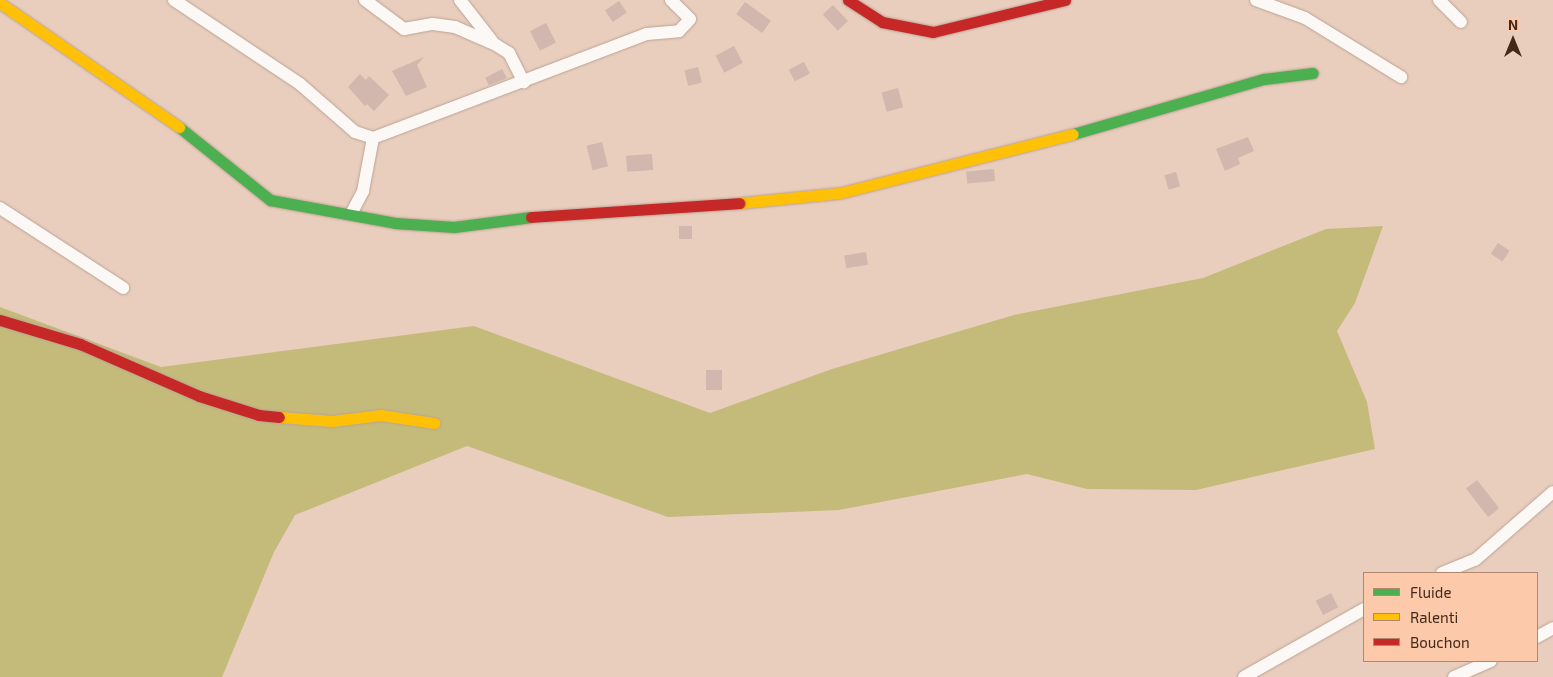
<!DOCTYPE html>
<style>
body{margin:0}
#map{position:relative;width:1553px;height:677px;overflow:hidden;background:#e9cdbd;font-family:"Exo 2",sans-serif}
div>[style]{position:absolute}
[style*='--x']{left:calc(var(--x)*1px);top:calc(var(--y)*1px);width:calc(var(--w)*1px);rotate:calc(var(--a)*1deg)}
.green>*{inset:0;background:#c4bb7a}
.building>*{inset:0;background:#d1b7ad;transform-origin:0 0}
.roads{filter:drop-shadow(0 0 1px #baa394) drop-shadow(0 0 1px #baa394)}
.street>*{height:12px;margin:-6px;padding:0 6px;transform-origin:6px;border-radius:6px;background:#fcf8f5}
.fast>*{height:11px;margin:-5.5px;padding:0 5.5px;transform-origin:5.5px;border-radius:5.5px;background:#4caf50}
.slow>*{height:11px;margin:-5.5px;padding:0 5.5px;transform-origin:5.5px;border-radius:5.5px;background:#ffc107}
.jam>*{height:11px;margin:-5.5px;padding:0 5.5px;transform-origin:5.5px;border-radius:5.5px;background:#c62828}
span{translate:-50% -50%;white-space:nowrap;text-align:center;line-height:1.15;-webkit-text-stroke:5px #fcc9aa;paint-order:stroke}
.legend{position:absolute;left:1363px;top:572px;width:175px;height:90px;box-sizing:border-box;background:#fcc9aa;border:1px solid #b28970;margin:0;padding:6px 9px;list-style:none;font-size:15px;color:#42291a}
.legend li{display:flex;align-items:center;gap:10px;height:25px}
.legend b{width:25px;border:1px solid #b28970}
.north{position:absolute;left:1488px;top:15px;width:50px;height:50px;-webkit-text-stroke:4px #fcc9aa;paint-order:stroke;rotate:0deg;font-size:14px;font-weight:700;line-height:20px;text-align:center;color:#42291a}
.north::after{content:'';display:block;margin:auto;width:18px;height:22px;background:#42291a;clip-path:polygon(50% 0,100% 100%,50% 72%,0 100%)}
</style>
<div id="map">
<div class="green">
<i style="clip-path:polygon(1383px 226px,1355px 303px,1337px 331px,1367px 402px,1375px 449px,1196px 490px,1087px 489px,1027px 474px,839px 510px,668px 517px,467px 446px,295px 515px,274px 552px,222px 677px,0 677px,0 307px,161px 367px,474px 326px,710px 413px,832px 369px,1014px 315px,1203px 278px,1326px 229px)"></i>
</div>
<div class="building">
<i style="left:619px;top:1px;width:14px;height:17px;rotate:56deg"></i>
<i style="left:745px;top:2px;width:32px;height:15px;rotate:36deg"></i>
<i style="left:833px;top:5px;width:22px;height:14px;rotate:47deg"></i>
<i style="left:546px;top:23px;width:22px;height:18px;rotate:63deg"></i>
<i style="left:734px;top:46px;width:19px;height:21px;rotate:62deg"></i>
<i style="clip-path:polygon(424px 57px,417px 65px,427px 87px,406px 96px,392px 71px)"></i>
<i style="left:804px;top:62px;width:13px;height:17px;rotate:63deg"></i>
<i style="left:698px;top:67px;width:16px;height:14px;rotate:76deg"></i>
<i style="clip-path:polygon(502px 69px,507px 78px,489px 85px,485px 78px)"></i>
<i style="clip-path:polygon(360px 74px,366px 80px,369px 76px,389px 95px,374px 111px,367px 104px,365px 106px,348px 87px)"></i>
<i style="left:898px;top:88px;width:20px;height:17px;rotate:75deg"></i>
<i style="clip-path:polygon(1248px 137px,1254px 151px,1238px 158px,1240px 164px,1225px 171px,1216px 149px)"></i>
<i style="left:602px;top:142px;width:25px;height:16px;rotate:76deg"></i>
<i style="left:652px;top:154px;width:16px;height:26px;rotate:86deg"></i>
<i style="left:994px;top:169px;width:12px;height:28px;rotate:85deg"></i>
<i style="left:1176px;top:172px;width:15px;height:12px;rotate:74deg"></i>
<i style="left:692px;top:226px;width:13px;height:13px;rotate:90deg"></i>
<i style="left:1498px;top:243px;width:14px;height:13px;rotate:34deg"></i>
<i style="left:866px;top:252px;width:13px;height:22px;rotate:81deg"></i>
<i style="left:706px;top:370px;width:16px;height:20px"></i>
<i style="left:1477px;top:480px;width:36px;height:14px;rotate:52deg"></i>
<i style="left:1331px;top:593px;width:16px;height:17px;rotate:63deg"></i>
</div>
<div class="roads">
<div class="street">
<i style="--x:174;--y:0;--w:151;--a:33.7"></i>
<i style="--x:300;--y:84;--w:73;--a:41.1"></i>
<i style="--x:355;--y:132;--w:19;--a:18"></i>
<i style="--x:373;--y:138;--w:293;--a:-20.8"></i>
<i style="--x:647;--y:34;--w:32;--a:-5"></i>
<i style="--x:679;--y:31;--w:16;--a:-47"></i>
<i style="--x:690;--y:19;--w:27;--a:-135"></i>
<i style="--x:365;--y:0;--w:49;--a:36.6"></i>
<i style="--x:404;--y:29;--w:29;--a:-10"></i>
<i style="--x:433;--y:24;--w:22;--a:8"></i>
<i style="--x:455;--y:27;--w:45;--a:23.7"></i>
<i style="--x:496;--y:45;--w:15;--a:32"></i>
<i style="--x:509;--y:53;--w:33;--a:63"></i>
<i style="--x:460;--y:0;--w:52;--a:52"></i>
<i style="--x:1256;--y:0;--w:52;--a:20.2"></i>
<i style="--x:1305;--y:18;--w:113;--a:31.6"></i>
<i style="--x:1439;--y:0;--w:31;--a:45"></i>
<i style="--x:0;--y:208;--w:147;--a:33"></i>
<i style="--x:351;--y:214;--w:26;--a:-62"></i>
<i style="--x:363;--y:191;--w:54;--a:-79.3"></i>
<i style="--x:1442;--y:573;--w:35;--a:-22"></i>
<i style="--x:1475;--y:560;--w:103;--a:-41.1"></i>
<i style="--x:1537;--y:637;--w:18;--a:-29"></i>
<i style="--x:1244;--y:677;--w:138;--a:-29.5"></i>
<i style="--x:1454;--y:677;--w:40;--a:-23.4"></i>
</div>
<div class="fast">
<i style="--x:179;--y:127;--w:117;--a:38.7"></i>
<i style="--x:270;--y:200;--w:127;--a:10.4"></i>
<i style="--x:395;--y:223;--w:59;--a:3.9"></i>
<i style="--x:454;--y:227;--w:78;--a:-7.4"></i>
<i style="--x:1073;--y:134;--w:199;--a:-16.1"></i>
<i style="--x:1264;--y:79;--w:49;--a:-7"></i>
</div>
<div class="slow">
<i style="--x:0;--y:3;--w:218;--a:34.7"></i>
<i style="--x:740;--y:203;--w:100;--a:-5.7"></i>
<i style="--x:840;--y:193;--w:240;--a:-14.2"></i>
<i style="--x:279;--y:417;--w:53;--a:4.3"></i>
<i style="--x:332;--y:421;--w:49;--a:-7"></i>
<i style="--x:381;--y:415;--w:54;--a:8.6"></i>
</div>
<div class="jam">
<i style="--x:848;--y:0;--w:40;--a:32.9"></i>
<i style="--x:882;--y:22;--w:52;--a:11.1"></i>
<i style="--x:933;--y:32;--w:136;--a:-13.6"></i>
<i style="--x:531;--y:217;--w:209;--a:-3.8"></i>
<i style="--x:0;--y:320;--w:84;--a:16.7"></i>
<i style="--x:80;--y:344;--w:130;--a:23.6"></i>
<i style="--x:199;--y:396;--w:63;--a:17.6"></i>
<i style="--x:259;--y:415;--w:20;--a:6"></i>
</div>
</div>
<ul class="legend">
<li><b style="height:6px;background:#4caf50"></b>Fluide</li>
<li><b style="height:6px;background:#ffc107"></b>Ralenti</li>
<li><b style="height:6px;background:#c62828"></b>Bouchon</li>
</ul>
<div class="north">N</div>
</div>
